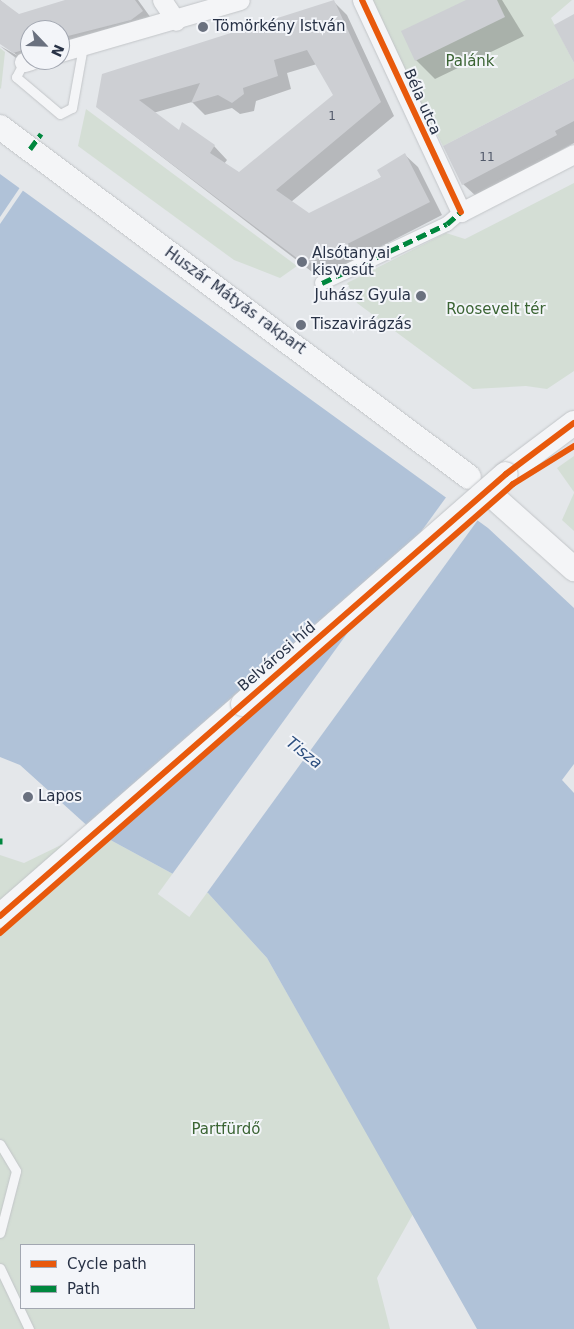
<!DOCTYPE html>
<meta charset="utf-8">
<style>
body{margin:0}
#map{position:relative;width:574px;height:1329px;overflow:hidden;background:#e4e7ea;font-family:"DejaVu Sans",sans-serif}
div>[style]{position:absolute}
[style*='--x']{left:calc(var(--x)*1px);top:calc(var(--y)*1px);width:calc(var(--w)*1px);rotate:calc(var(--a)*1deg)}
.green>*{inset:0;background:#d4ded5}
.water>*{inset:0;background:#b0c2d8}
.pier>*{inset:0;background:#e4e7ea;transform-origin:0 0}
.shadow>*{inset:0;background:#0003}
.building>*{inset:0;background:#cdcfd3}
.roads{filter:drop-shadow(0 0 1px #c2c5c8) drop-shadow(0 0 1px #c2c5c8)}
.service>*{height:9px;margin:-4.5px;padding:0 4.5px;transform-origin:4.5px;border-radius:4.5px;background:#f4f5f7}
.pedestrian>*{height:14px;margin:-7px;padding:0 7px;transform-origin:7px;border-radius:7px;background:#f4f5f7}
.minor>*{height:19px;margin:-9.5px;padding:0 9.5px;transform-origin:9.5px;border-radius:9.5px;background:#f4f5f7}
.tertiary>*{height:24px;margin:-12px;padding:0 12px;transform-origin:12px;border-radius:12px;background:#f4f5f7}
.bridges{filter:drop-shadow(0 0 1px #c2c5c8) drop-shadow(0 0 1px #c2c5c8)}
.tertiary-bridge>*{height:24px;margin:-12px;padding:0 12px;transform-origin:12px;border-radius:12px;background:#f4f5f7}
.quiet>*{height:5px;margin-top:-2.5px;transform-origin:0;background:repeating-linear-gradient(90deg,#00873e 0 10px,transparent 0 15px)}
.cycleway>*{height:6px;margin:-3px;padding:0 3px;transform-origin:3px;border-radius:3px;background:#e8590c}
.dots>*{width:14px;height:14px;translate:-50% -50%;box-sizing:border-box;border:2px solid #f3f5f9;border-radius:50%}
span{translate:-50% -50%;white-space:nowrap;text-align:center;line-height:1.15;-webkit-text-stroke:4px #f3f5f9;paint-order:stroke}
.number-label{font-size:12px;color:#525a6a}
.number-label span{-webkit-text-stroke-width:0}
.poi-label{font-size:15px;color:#283246}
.left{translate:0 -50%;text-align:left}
.right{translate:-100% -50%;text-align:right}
.park-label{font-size:15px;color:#3b6434}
.street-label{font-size:15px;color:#283246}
.water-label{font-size:16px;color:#2d4f7f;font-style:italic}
.legend{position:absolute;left:20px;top:1244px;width:175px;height:65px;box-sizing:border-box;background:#f3f5f9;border:1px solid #a2a7b1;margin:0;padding:6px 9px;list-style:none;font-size:15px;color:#283246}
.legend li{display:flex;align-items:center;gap:10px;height:25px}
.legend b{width:25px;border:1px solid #a2a7b1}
.north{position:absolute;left:20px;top:20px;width:50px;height:50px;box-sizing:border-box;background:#f3f5f9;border:1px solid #a2a7b1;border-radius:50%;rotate:114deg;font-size:14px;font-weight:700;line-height:20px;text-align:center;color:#283246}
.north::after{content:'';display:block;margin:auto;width:18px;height:22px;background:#6a717f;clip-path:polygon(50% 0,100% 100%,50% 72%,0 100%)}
</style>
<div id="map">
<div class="green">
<i style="clip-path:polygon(369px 0,572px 0,551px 18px,574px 63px,574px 78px,443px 146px)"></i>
<i style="clip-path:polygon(0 48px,5px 52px,1px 89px,0 88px)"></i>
<i style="clip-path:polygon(86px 109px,297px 266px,280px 278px,234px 260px,78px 146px)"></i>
<i style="clip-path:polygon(574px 183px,574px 371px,547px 389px,526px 386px,473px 389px,357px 303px,347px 283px,446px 233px,465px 239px)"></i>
<i style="clip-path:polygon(574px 456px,574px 492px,557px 468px)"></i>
<i style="clip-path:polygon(574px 493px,574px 531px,562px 520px)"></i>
<i style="clip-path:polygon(evenodd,92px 830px,208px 893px,267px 958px,413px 1214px,377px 1278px,390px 1329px,0 1329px,0 855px,24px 863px,92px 830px,21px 1245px,194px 1245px,194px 1308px,21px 1308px,21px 1245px)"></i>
</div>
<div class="water">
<i style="clip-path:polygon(0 174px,488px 528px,574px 608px,574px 1329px,477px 1329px,267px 958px,208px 893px,92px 830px,20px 765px,0 757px)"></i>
</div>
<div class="pier">
<i style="clip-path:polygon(21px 186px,24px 189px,0 224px,0 217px)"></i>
<i style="left:447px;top:496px;width:39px;height:492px;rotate:36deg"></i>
<i style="clip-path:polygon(574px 764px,574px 793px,562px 780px)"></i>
</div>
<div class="shadow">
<i style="clip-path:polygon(0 0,19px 16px,68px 0,138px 0,156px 25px,60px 57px,60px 30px,30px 30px,30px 60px,51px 60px,28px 67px,0 46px,18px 56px,0 42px)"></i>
<i style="clip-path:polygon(469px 0,502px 0,524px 36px,435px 79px,416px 60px)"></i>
<i style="clip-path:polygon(evenodd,334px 2px,347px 15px,394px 116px,291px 202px,309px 214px,382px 177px,404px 154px,418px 167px,442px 215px,320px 278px,97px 107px,334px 2px,317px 64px,335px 95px,239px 174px,224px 164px,227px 160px,214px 146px,183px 124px,179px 132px,153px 113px,192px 102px,205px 115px,232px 108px,240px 114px,254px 111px,256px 101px,291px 89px,287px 73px,317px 64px)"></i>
<i style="clip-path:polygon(574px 79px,574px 143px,477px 197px,463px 184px)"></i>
</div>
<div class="building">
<i style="clip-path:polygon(0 0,19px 14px,65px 0,135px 0,143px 11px,131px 20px,60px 38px,60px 30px,30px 30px,30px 48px,13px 53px,0 44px)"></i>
<i style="clip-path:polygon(evenodd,334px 0,381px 102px,276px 190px,309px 213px,381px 177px,377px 170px,405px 153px,430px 202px,306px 265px,96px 107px,102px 74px,334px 0,307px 50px,333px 95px,239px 172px,210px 153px,215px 145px,182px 122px,179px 130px,139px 100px,200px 83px,191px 103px,218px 95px,232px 103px,244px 94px,243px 88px,278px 76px,274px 60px,307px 50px)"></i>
<i style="clip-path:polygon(466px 0,497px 0,505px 17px,415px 61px,401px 31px)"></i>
<i style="clip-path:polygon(574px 14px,574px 63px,554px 25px)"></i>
<i style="clip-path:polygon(574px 78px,574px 121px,555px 131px,557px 135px,462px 185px,443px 146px)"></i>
</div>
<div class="roads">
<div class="service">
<i style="--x:24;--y:62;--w:17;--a:118"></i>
<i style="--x:16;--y:77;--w:57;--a:40.1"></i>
<i style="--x:60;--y:114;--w:13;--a:-27"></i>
<i style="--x:72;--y:108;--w:63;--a:-79.9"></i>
<i style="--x:0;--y:1144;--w:31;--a:59"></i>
<i style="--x:16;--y:1171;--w:64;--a:104.5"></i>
<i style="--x:0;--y:1268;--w:68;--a:64.6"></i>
</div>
<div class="pedestrian">
<i style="--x:322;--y:283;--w:138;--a:-25.3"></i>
<i style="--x:447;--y:224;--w:18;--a:-41"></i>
</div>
<div class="minor">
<i style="--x:162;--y:0;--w:25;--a:56"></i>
<i style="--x:362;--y:0;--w:234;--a:65"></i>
<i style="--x:461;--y:212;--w:127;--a:-27.2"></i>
<i style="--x:60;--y:52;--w:187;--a:-16.1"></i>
<i style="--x:24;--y:62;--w:7;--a:-16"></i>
</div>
<div class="tertiary">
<i style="--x:0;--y:127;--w:585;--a:36.73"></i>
<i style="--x:506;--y:474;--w:85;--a:-36.9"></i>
<i style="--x:499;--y:502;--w:101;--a:41.8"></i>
<i style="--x:0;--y:916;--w:322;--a:-41.1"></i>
</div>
</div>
<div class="bridges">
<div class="tertiary-bridge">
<i style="--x:243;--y:704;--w:349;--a:-41.2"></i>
</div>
</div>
<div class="quiet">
<i style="--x:30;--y:149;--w:19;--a:-54"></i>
<i style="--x:322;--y:283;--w:138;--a:-25.3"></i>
<i style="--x:447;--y:224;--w:18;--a:-41"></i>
<i style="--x:0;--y:838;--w:6;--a:90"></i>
</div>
<div class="cycleway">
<i style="--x:362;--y:0;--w:234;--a:65"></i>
<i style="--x:0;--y:916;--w:672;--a:-41.14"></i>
<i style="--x:506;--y:474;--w:85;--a:-36.9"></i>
<i style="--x:0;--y:933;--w:682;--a:-41.19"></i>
<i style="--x:513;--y:484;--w:72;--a:-31.9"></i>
</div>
<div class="dots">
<i style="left:203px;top:27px;background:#6a717f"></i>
<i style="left:302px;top:262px;background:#6a717f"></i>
<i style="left:421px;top:296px;background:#6a717f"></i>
<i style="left:301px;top:325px;background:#6a717f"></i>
<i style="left:28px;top:797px;background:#6a717f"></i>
</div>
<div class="number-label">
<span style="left:332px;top:117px">1</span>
<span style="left:487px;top:158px">11</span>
</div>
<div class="poi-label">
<span class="left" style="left:213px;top:27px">Tömörkény István</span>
<span class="left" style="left:312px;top:262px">Alsótanyai<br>kisvasút</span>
<span class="right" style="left:411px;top:296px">Juhász Gyula</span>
<span class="left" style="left:311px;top:325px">Tiszavirágzás</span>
<span class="left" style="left:38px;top:797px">Lapos</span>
</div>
<div class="park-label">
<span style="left:470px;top:62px">Palánk</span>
<span style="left:496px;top:310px">Roosevelt tér</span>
<span style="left:226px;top:1130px">Partfürdő</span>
</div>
<div class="street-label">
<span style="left:422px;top:102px;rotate:66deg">Béla utca</span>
<span style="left:235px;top:301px;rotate:36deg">Huszár Mátyás rakpart</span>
<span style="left:277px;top:657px;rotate:-41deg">Belvárosi híd</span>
</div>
<div class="water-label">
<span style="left:304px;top:753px;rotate:38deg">Tisza</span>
</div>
<ul class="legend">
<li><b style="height:6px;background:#e8590c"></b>Cycle path</li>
<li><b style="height:6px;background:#00873e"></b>Path</li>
</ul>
<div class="north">N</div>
</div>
